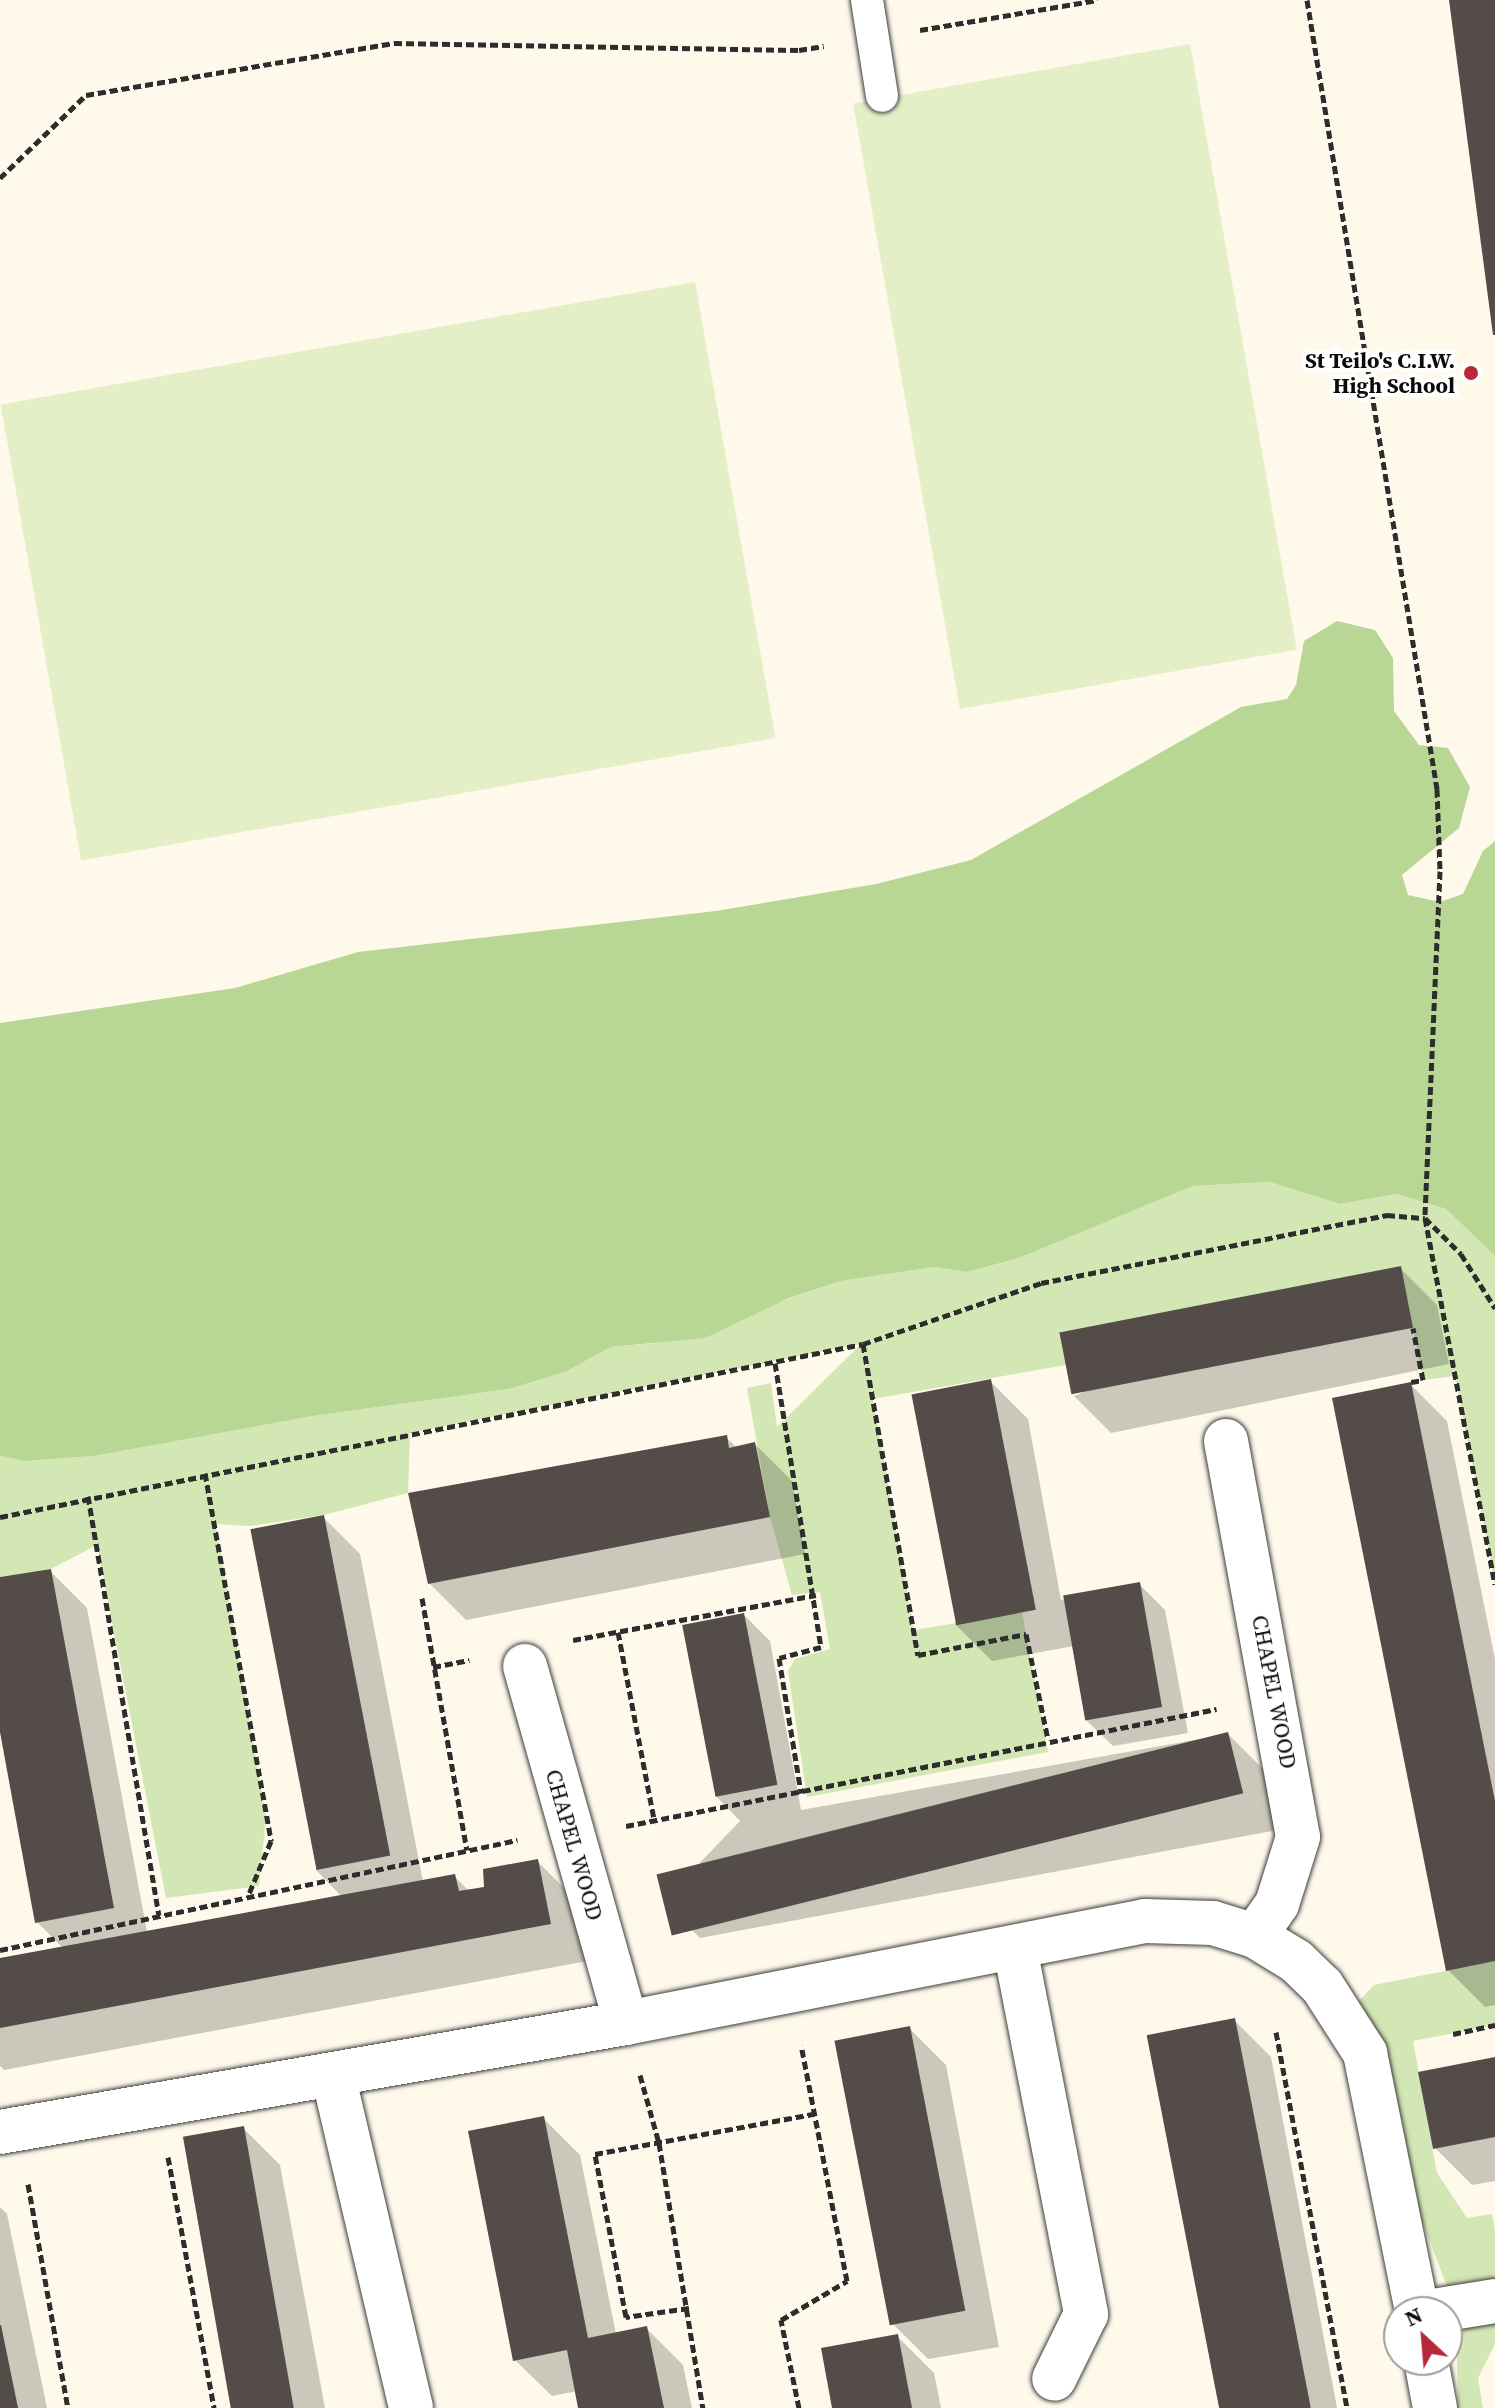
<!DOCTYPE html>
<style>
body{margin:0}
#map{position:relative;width:1495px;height:2408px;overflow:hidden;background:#fef9ea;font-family:"Source Serif 4",serif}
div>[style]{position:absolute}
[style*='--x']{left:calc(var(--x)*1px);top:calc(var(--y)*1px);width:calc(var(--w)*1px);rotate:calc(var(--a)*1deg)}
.green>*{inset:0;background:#d3e7b5}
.forest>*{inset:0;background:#b8d795}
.pitch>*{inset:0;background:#e4eec7;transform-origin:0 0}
.shadow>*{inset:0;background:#0003}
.building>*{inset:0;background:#534c48;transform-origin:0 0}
.path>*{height:5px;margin-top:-2.5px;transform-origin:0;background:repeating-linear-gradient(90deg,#2d2d2d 0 8px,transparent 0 12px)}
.roads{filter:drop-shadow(0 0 2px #3e3e3e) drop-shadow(0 0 2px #3e3e3e)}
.service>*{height:32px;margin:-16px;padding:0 16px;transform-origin:16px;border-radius:16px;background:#fff}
.minor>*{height:44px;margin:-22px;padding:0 22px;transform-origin:22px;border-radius:22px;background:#fff}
.dots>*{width:22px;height:22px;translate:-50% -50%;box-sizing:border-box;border:4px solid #fff;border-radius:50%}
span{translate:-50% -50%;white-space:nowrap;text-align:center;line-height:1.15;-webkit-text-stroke:8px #fff;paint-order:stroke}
.poi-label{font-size:22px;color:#0b0b0b;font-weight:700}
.right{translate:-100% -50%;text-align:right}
.street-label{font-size:22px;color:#0b0b0b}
.north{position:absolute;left:1383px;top:2296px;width:80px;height:80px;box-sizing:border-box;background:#fff;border:2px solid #9d9d9d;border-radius:50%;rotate:334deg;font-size:22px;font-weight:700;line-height:32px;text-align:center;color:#0b0b0b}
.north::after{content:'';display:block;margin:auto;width:28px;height:36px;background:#b6283a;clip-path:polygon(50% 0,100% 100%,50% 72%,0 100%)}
</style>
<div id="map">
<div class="green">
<i style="clip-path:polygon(1269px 1182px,1340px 1204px,1396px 1194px,1446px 1209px,1495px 1256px,1495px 1584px,1455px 1376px,1423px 1380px,1401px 1266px,1060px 1336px,1066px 1365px,873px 1399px,914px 1630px,1022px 1612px,1048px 1752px,807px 1797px,788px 1671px,795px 1659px,830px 1649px,820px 1592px,792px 1595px,770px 1517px,747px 1388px,771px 1383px,777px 1427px,861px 1344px,410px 1433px,408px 1493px,324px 1515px,250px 1526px,216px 1524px,266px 1817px,259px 1886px,166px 1898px,97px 1545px,51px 1569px,0 1577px,0 1456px,25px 1461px,94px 1456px,313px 1416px,509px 1389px,565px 1372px,611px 1347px,657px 1343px,841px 1281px,934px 1267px,969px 1272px,1019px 1258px,1193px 1186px)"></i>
<i style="clip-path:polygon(1495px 1961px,1495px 2025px,1413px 2041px,1437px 2173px,1467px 2218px,1492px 2214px,1495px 2232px,1495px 2344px,1478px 2378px,1483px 2408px,1458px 2408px,1456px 2310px,1344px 2017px,1374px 1985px)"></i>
</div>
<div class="forest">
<i style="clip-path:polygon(1337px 621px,1375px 630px,1393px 658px,1394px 711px,1419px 745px,1448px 748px,1470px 787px,1459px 828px,1402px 875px,1408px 895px,1440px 902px,1463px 894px,1483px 851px,1495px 841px,1495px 1256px,1446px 1209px,1396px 1194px,1340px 1204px,1269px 1182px,1193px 1186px,1019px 1258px,968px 1272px,934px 1267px,841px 1281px,789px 1298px,705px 1338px,611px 1347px,565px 1372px,509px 1389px,313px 1416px,94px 1456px,25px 1461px,0 1456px,0 1023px,235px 988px,358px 952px,716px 911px,876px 884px,971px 860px,1241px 707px,1287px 699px,1296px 685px,1304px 641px)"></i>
</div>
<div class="pitch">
<i style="left:1190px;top:44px;width:615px;height:342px;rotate:80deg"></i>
<i style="left:695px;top:282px;width:463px;height:705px;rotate:80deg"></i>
</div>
<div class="shadow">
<i style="clip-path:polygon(1400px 1268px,1437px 1305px,1449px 1364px,1111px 1433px,1074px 1396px)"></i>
<i style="clip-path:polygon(991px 1382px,1028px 1419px,1061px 1600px,1139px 1584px,1165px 1610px,1188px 1733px,1113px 1746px,1087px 1721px,1074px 1646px,992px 1661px,955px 1624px)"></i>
<i style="clip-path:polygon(1411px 1385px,1447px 1421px,1495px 1659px,1495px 2005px,1485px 2007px,1448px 1970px)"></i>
<i style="clip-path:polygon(726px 1437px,737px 1448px,755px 1444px,792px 1481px,805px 1554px,466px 1620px,429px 1583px)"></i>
<i style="clip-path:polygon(323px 1517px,360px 1554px,423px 1882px,454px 1876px,469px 1891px,486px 1888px,537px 1861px,574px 1898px,587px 1961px,4px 2070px,0 2066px,0 1960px,63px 1948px,37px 1922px,0 1721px,0 1579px,50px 1571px,87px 1608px,147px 1932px,342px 1897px,316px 1870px)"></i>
<i style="clip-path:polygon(744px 1615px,770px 1641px,801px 1810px,1228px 1734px,1265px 1771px,1278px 1830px,700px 1938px,663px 1901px,740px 1821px,715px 1795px)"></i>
<i style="clip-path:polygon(1234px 2020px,1271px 2057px,1337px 2408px,1223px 2408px)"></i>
<i style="clip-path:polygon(909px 2028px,946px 2065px,999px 2347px,928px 2359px,891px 2322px)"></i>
<i style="clip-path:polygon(1495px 2059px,1495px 2181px,1472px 2185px,1435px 2148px)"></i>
<i style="clip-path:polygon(543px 2118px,580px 2155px,616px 2334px,646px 2328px,683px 2365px,692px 2408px,580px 2408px,577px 2391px,552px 2396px,515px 2360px)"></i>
<i style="clip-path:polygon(243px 2128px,280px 2165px,325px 2408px,235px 2408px)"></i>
<i style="clip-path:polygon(0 2207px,7px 2214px,47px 2408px,0 2408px)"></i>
<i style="clip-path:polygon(897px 2336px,934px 2373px,941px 2408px,834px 2408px)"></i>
</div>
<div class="building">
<i style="clip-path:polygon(1449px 0,1495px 0,1495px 335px,1493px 335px)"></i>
<i style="left:1401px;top:1266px;width:63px;height:348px;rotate:79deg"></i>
<i style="left:991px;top:1379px;width:235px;height:81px;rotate:79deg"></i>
<i style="clip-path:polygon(1411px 1382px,1495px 1801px,1495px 1961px,1446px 1971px,1332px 1398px)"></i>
<i style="clip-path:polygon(727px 1435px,729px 1448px,755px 1442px,770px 1517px,428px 1584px,408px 1493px)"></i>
<i style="left:324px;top:1515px;width:347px;height:75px;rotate:79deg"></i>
<i style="clip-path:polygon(51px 1569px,114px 1908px,35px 1923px,0 1732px,0 1577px)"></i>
<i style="left:1140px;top:1582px;width:127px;height:78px;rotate:80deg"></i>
<i style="left:744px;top:1613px;width:175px;height:63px;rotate:79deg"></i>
<i style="left:1228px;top:1732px;width:63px;height:589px;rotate:76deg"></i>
<i style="clip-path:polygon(538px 1859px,551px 1924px,0 2028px,0 1958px,455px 1874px,459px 1891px,484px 1887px,483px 1869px)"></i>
<i style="left:1235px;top:2018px;width:397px;height:90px;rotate:79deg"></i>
<i style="left:910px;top:2026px;width:290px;height:77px;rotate:79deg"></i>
<i style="clip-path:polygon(1495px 2057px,1495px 2137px,1433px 2149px,1418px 2072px)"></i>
<i style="clip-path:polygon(544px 2116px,588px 2338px,647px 2326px,664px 2408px,578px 2408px,567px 2350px,513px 2361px,468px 2131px)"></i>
<i style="left:244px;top:2126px;width:287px;height:62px;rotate:80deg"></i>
<i style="clip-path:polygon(0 2325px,1px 2325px,18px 2408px,0 2408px)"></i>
<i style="clip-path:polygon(898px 2334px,912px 2408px,832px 2408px,821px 2348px)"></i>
</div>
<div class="path">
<i style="--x:1307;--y:0;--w:800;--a:80.64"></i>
<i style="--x:1437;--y:789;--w:82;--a:87.9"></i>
<i style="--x:1440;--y:871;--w:347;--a:92.5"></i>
<i style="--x:1425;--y:1218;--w:373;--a:79.2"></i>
<i style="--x:920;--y:30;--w:180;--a:-9.6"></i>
<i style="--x:0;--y:178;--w:120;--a:-44"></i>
<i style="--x:86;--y:95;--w:312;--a:-9.6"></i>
<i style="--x:394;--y:43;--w:405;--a:1"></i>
<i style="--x:799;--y:50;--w:25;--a:-9"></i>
<i style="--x:863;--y:1344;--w:316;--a:80"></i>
<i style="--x:918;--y:1655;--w:110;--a:-11"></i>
<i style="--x:1026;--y:1634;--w:107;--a:78.2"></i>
<i style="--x:775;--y:1363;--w:288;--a:80.8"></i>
<i style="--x:821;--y:1647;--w:43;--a:165.3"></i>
<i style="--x:779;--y:1658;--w:137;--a:80.7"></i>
<i style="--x:1411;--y:1382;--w:12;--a:-9"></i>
<i style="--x:1423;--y:1380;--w:53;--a:-100.9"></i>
<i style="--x:205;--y:1473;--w:374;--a:79.8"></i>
<i style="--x:271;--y:1841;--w:60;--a:112.7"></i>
<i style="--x:88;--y:1496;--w:425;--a:80.4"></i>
<i style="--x:0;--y:1517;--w:880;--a:-11.34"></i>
<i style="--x:863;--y:1344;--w:188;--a:-18.9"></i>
<i style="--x:1041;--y:1283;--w:353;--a:-11.1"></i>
<i style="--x:1387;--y:1215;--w:38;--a:5"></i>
<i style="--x:1425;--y:1218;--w:51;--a:45"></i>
<i style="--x:1461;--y:1254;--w:64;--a:57.8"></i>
<i style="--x:422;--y:1598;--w:256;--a:79.9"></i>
<i style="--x:618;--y:1632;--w:190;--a:79.1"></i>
<i style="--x:573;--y:1640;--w:247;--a:-10.5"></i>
<i style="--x:433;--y:1667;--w:37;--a:-11"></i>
<i style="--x:626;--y:1826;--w:602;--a:-11.2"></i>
<i style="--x:0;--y:1950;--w:529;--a:-12.01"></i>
<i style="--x:1276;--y:2032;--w:383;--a:79.3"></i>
<i style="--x:1453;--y:2034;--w:43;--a:-12.1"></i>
<i style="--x:640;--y:2075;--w:71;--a:74.4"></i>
<i style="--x:659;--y:2143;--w:269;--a:80.6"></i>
<i style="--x:168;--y:2157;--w:255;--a:79.6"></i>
<i style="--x:28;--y:2184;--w:228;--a:79.9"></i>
<i style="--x:689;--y:2308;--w:64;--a:171.9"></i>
<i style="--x:626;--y:2317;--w:166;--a:-100.8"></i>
<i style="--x:595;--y:2154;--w:223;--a:-10.4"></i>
<i style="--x:799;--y:2408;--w:90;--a:-101.6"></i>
<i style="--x:781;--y:2320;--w:77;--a:-30.6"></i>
<i style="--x:847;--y:2281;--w:240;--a:-101"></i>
</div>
<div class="roads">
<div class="service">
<i style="--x:867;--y:0;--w:97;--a:81.1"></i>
</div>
<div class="minor">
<i style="--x:1226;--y:1441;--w:402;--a:79.7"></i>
<i style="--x:1298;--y:1837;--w:70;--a:107.4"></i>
<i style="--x:1277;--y:1904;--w:39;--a:125"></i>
<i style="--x:525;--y:1666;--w:371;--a:74.2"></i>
<i style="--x:1015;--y:1948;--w:373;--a:79"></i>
<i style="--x:1086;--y:2314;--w:72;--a:116.2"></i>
<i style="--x:333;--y:2075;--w:342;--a:76.8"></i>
<i style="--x:0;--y:2132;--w:635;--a:-9.88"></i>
<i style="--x:626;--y:2023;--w:529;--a:-11.12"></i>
<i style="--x:1145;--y:1921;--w:68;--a:1.7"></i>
<i style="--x:1213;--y:1923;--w:44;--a:17.2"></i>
<i style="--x:1255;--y:1936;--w:48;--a:31.4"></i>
<i style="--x:1296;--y:1961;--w:36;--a:44"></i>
<i style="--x:1322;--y:1986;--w:80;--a:57.3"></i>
<i style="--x:1365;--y:2053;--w:264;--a:78.6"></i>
<i style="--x:1427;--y:2312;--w:69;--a:-9.2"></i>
<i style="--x:1426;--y:2360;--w:49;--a:79.4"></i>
</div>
</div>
<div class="dots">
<i style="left:1471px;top:373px;background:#b6283a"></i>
</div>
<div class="poi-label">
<span class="right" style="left:1455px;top:373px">St Teilo's C.I.W.<br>High School</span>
</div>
<div class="street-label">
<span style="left:1274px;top:1692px;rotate:79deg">CHAPEL WOOD</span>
<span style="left:574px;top:1845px;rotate:74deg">CHAPEL WOOD</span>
</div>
<div class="north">N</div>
</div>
